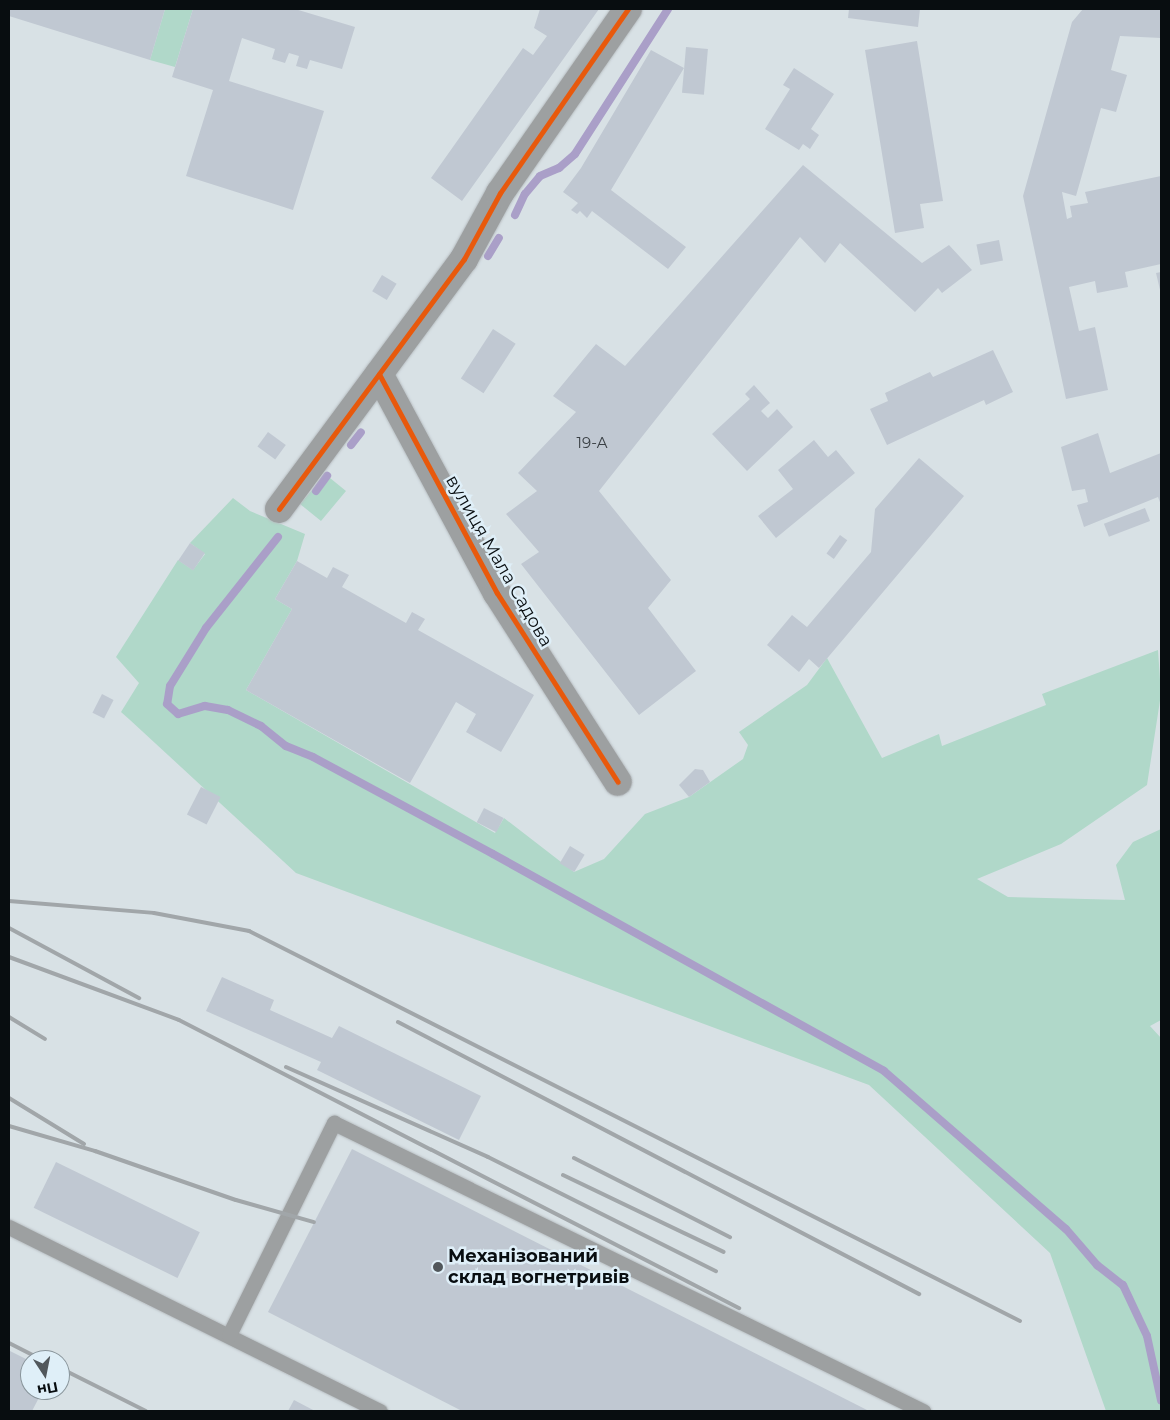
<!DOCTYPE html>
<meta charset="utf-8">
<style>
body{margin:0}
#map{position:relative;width:1170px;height:1420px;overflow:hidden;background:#d8e1e5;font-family:Montserrat,sans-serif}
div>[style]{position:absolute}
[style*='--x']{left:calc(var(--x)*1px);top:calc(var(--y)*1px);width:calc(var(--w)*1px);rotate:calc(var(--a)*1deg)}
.green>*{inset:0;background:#b0d8c9}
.stream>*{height:8px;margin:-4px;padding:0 4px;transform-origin:4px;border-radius:4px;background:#aa9fc8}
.building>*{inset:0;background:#c0c8d2;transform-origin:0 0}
.roads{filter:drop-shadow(0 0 1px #b8bec2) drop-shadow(0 0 1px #b8bec2)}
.lane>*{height:15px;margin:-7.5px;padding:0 7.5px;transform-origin:7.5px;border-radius:7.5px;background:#9da0a1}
.street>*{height:28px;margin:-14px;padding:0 14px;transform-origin:14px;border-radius:14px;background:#9da0a1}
.rail>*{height:4px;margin:-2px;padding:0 2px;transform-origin:2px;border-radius:2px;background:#a1a6a9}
.cycleway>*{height:5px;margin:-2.5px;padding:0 2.5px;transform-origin:2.5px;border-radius:2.5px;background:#e8590c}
.dots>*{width:14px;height:14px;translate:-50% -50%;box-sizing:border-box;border:2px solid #dfeff8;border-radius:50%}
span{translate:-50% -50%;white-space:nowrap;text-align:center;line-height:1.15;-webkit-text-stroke:5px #dfeff8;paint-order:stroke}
.number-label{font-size:15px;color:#3a4045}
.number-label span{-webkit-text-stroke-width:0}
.street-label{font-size:18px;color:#080d10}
.poi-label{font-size:18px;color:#080d10;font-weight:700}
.left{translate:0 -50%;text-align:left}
.frame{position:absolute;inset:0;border:10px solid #080d10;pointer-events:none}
.north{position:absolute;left:20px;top:1350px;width:50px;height:50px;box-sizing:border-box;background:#dfeff8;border:1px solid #89959b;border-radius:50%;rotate:169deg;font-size:14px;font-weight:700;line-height:20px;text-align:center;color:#080d10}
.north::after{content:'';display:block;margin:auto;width:18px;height:22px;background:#51575b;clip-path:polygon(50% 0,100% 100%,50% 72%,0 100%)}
</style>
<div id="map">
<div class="green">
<i style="clip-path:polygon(165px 9px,193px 9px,175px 67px,150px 60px)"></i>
<i style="clip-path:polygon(330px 478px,346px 491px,321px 521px,300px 504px,313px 489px,319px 493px)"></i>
<i style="clip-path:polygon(233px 498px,250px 511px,305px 534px,297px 561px,275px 599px,292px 609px,246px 690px,495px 833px,504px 818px,574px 872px,604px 859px,645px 814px,689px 797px,743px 759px,748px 745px,739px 732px,807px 685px,827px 658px,882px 758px,939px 734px,942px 746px,1046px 705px,1042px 694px,1158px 650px,1161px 694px,1147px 785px,1061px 844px,977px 879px,1008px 897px,1125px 900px,1116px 865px,1133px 842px,1161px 829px,1161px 1020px,1150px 1026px,1161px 1038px,1161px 1411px,1106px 1411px,1050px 1253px,869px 1085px,296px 873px,130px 720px,121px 712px,139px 683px,116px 657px,178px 560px,193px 570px,205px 554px,190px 543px)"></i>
</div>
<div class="stream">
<i style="--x:515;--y:215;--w:23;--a:-65"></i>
<i style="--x:525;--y:194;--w:23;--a:-50"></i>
<i style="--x:540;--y:176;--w:21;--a:-23"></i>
<i style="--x:559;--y:168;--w:21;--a:-41"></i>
<i style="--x:575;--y:154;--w:172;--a:-57.3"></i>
<i style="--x:488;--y:256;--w:21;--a:-59"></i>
<i style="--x:351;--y:445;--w:16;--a:-52"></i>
<i style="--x:316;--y:491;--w:19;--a:-54"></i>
<i style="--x:278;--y:537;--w:116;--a:128.4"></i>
<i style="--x:206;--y:628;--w:68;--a:121.8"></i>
<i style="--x:170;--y:686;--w:18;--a:99"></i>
<i style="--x:167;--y:704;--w:15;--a:42"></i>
<i style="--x:178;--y:714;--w:28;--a:-17"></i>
<i style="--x:205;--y:706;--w:23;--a:10"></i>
<i style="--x:228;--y:710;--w:37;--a:26"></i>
<i style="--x:261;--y:726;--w:32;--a:39"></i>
<i style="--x:286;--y:746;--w:29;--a:22"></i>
<i style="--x:313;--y:757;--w:204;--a:28.3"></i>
<i style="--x:493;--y:854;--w:447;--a:29"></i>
<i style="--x:884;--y:1071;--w:241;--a:41"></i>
<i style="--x:1066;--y:1229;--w:48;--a:49.3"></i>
<i style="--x:1097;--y:1265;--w:33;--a:38"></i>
<i style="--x:1123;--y:1285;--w:56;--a:64.8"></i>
<i style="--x:1147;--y:1336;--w:66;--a:77.7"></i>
</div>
<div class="building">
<i style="clip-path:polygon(9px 9px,165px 9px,150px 60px,9px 16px)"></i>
<i style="clip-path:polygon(193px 9px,295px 9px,355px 27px,342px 69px,310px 60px,307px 69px,296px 66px,299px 56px,289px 53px,285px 63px,272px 59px,275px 49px,242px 38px,229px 81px,324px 111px,293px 210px,186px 176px,213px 90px,172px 77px)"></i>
<i style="clip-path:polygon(540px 9px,599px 9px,462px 201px,431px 178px,523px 48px,533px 55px,547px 36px,534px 28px)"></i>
<i style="clip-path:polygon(849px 9px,920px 9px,918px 27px,848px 18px)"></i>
<i style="clip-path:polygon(1083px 9px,1161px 9px,1161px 38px,1120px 36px,1111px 70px,1127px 75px,1116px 112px,1101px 108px,1076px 196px,1062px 192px,1067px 219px,1072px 217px,1070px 206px,1088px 203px,1085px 192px,1161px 176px,1161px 264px,1125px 272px,1128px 287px,1097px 293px,1095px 281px,1069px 287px,1079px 331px,1095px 327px,1108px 390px,1066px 399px,1023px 196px,1072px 22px)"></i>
<i style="clip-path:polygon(917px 41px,943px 201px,920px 204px,924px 228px,895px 233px,865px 50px)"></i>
<i style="left:686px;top:47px;width:22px;height:46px;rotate:5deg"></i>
<i style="clip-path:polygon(651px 50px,684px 68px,611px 190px,686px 247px,668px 269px,592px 211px,587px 218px,580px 211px,577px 214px,571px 210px,578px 203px,563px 192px,581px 168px)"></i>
<i style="clip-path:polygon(794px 68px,834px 94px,811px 129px,819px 135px,810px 149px,803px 144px,799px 150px,765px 129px,790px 89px,783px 85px)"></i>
<i style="clip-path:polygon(803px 165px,922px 263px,949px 245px,972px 270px,942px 293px,938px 288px,915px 312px,840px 243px,825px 263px,800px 237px,599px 491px,671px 580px,648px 608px,696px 671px,639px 715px,521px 564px,539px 552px,506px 514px,537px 491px,518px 473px,576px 412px,553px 396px,596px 344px,625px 366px)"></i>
<i style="left:999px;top:240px;width:21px;height:23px;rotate:79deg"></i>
<i style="clip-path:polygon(1161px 272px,1161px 294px,1156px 273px)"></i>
<i style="left:382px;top:275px;width:17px;height:19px;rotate:31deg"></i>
<i style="left:493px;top:329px;width:27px;height:59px;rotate:33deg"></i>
<i style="clip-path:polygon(993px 350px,1013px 392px,986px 405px,984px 400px,887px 445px,870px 409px,888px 401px,885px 393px,930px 372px,933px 377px)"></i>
<i style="clip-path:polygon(754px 385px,770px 403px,761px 411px,768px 418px,777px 409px,793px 427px,747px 471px,712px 434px,750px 399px,745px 394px)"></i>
<i style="left:268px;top:432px;width:22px;height:18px;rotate:36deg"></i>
<i style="clip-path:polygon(1098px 433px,1110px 473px,1161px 453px,1161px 505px,1158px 497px,1084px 527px,1077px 505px,1088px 502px,1085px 489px,1072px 491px,1061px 447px)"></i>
<i style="clip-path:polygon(814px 440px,828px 457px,836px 450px,855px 473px,776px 538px,758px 516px,793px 489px,778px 470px)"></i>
<i style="clip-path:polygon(919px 458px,964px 496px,819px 668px,809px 659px,799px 672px,767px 645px,792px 615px,807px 627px,871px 552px,875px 509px)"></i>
<i style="left:1145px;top:508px;width:14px;height:44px;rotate:69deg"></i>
<i style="left:840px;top:535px;width:9px;height:23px;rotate:36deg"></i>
<i style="left:190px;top:543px;width:18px;height:21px;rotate:34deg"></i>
<i style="clip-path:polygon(297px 561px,327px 578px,333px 567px,349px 575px,342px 587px,406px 623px,412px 612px,425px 619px,418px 630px,534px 695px,501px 752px,466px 732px,476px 714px,456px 702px,410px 783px,246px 690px,292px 609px,275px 599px)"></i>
<i style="left:102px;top:694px;width:13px;height:21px;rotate:27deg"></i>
<i style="clip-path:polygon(695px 769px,703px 770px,710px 782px,689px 797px,679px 785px)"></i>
<i style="left:201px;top:787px;width:22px;height:31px;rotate:27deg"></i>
<i style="left:484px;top:808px;width:22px;height:16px;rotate:27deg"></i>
<i style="left:570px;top:846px;width:17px;height:20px;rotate:31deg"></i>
<i style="clip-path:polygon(222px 977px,274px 1000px,270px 1010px,332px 1038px,339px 1026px,481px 1096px,459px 1140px,317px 1070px,321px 1062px,206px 1011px)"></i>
<i style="clip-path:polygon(352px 1149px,869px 1411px,462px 1411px,268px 1312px)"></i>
<i style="left:56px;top:1162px;width:160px;height:51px;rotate:26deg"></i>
<i style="clip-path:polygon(10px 1351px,30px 1361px,30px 1390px,43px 1390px,32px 1411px,9px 1411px)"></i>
<i style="clip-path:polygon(294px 1400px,315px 1411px,288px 1411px)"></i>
</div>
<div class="roads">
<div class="lane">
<i style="--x:9;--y:1227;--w:414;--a:26.4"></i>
<i style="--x:229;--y:1335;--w:237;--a:-63.7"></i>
<i style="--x:334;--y:1123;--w:656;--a:26.06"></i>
</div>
<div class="street">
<i style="--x:379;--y:374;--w:249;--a:61.7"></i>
<i style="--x:497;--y:593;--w:224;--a:57.4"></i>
<i style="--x:279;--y:509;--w:311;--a:-53.5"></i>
<i style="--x:464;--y:259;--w:75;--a:-61.4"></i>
<i style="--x:500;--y:193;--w:224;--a:-55.2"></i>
</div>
</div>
<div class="rail">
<i style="--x:9;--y:901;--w:145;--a:4.7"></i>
<i style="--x:154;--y:913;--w:97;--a:10.7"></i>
<i style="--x:249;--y:931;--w:864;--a:26.83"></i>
<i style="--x:9;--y:928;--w:148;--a:28.3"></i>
<i style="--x:9;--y:957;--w:181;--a:20.3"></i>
<i style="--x:179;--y:1020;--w:630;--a:27.22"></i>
<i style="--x:9;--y:1017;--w:42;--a:31.4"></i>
<i style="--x:398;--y:1022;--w:588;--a:27.57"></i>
<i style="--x:286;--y:1067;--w:221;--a:24"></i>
<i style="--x:488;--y:1157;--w:255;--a:26.6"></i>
<i style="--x:9;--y:1098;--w:88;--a:31.5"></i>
<i style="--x:9;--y:1126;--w:90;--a:16.2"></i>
<i style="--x:95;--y:1151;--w:149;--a:19.2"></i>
<i style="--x:236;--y:1200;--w:81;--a:15.8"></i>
<i style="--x:574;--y:1158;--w:175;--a:26.9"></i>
<i style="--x:563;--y:1175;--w:178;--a:25.6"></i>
<i style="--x:9;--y:1343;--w:38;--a:27"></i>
<i style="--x:60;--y:1368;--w:96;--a:26.6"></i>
</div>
<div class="cycleway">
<i style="--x:379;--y:374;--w:249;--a:61.7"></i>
<i style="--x:497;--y:593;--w:224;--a:57.4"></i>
<i style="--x:279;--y:509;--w:311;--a:-53.5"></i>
<i style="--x:464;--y:259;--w:75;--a:-61.4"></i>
<i style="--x:500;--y:193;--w:224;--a:-55.2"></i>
</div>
<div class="dots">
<i style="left:438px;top:1267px;background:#51575b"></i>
</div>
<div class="number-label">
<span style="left:592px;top:443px">19-A</span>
</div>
<div class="street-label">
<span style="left:499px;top:561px;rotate:60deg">вулиця Мала Садова</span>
</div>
<div class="poi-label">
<span class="left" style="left:448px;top:1267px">Механізований<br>склад вогнетривів</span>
</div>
<div class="frame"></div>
<div class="north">Пн</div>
</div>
